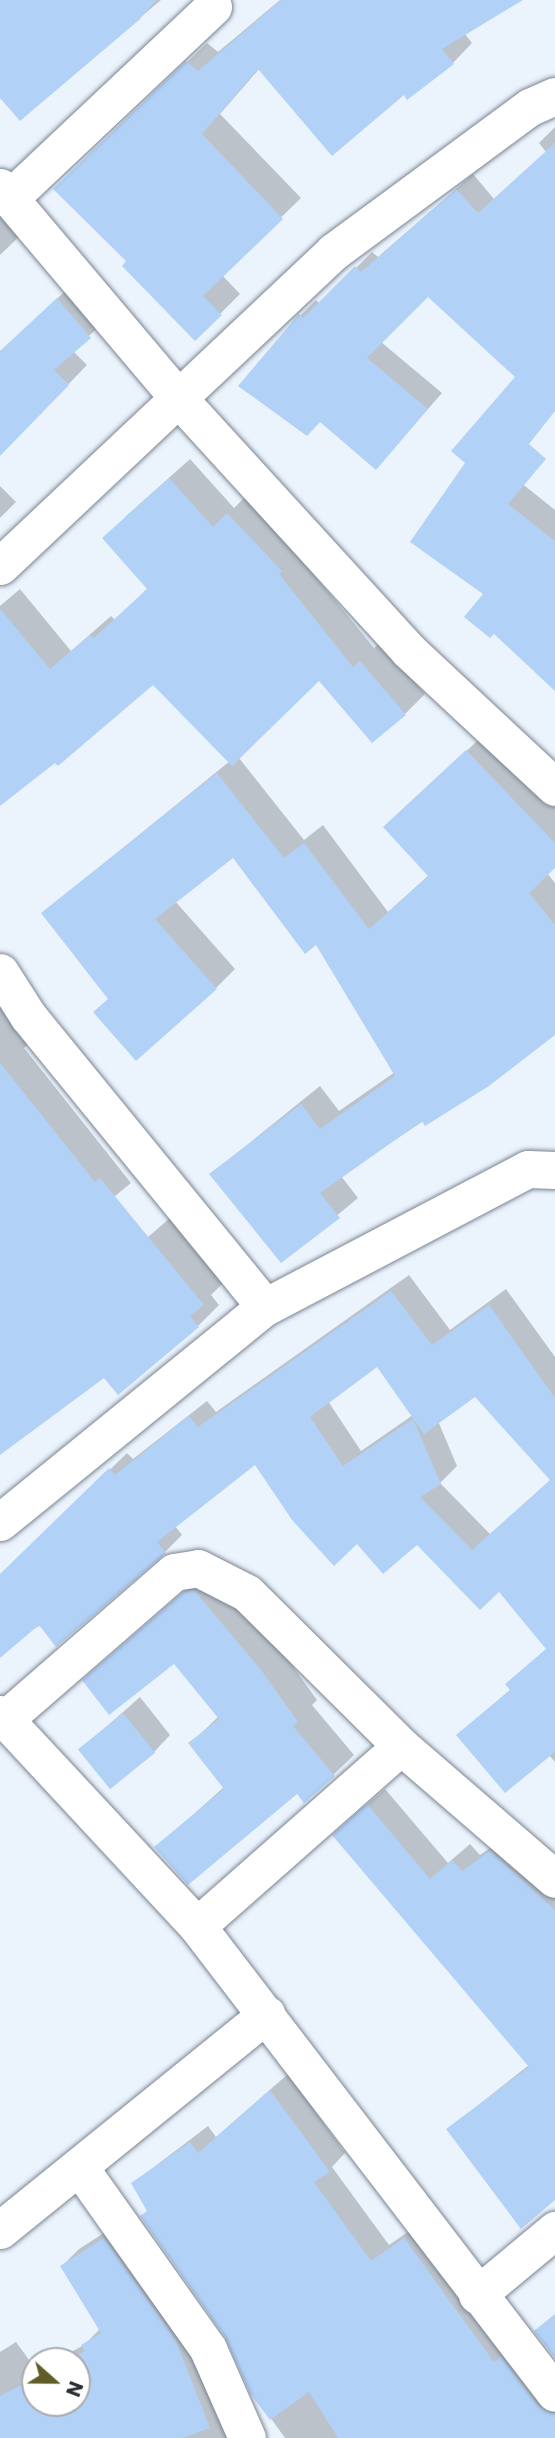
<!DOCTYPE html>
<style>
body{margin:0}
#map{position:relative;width:555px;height:2438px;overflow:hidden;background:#ebf3fc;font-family:Poppins,sans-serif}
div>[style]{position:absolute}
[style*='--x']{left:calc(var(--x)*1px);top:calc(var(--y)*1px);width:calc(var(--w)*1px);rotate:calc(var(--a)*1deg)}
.shadow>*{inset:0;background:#0003}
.building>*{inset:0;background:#b2d1f7;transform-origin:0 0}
.roads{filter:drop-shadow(0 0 2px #7a8593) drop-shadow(0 0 2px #7a8593)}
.minor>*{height:37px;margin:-18.5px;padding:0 18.5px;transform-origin:18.5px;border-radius:18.5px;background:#fff}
span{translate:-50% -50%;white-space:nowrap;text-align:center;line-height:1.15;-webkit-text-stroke:7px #fff;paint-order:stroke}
.north{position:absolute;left:21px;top:2347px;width:70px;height:70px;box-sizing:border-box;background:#fff;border:2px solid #aaacae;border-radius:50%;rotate:111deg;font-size:19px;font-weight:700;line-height:28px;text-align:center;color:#2a2f34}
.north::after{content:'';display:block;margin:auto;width:24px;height:32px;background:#605d29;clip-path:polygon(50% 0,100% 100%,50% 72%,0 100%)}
</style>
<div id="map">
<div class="shadow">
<i style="clip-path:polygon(0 0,161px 0,20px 119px,0 96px)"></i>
<i style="clip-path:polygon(280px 0,519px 0,464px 33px,472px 43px,453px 63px,404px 92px,260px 68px,220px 114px,301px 198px,222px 275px,240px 294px,195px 339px,129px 261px,75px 170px,207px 43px,218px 52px)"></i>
<i style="clip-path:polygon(555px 127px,555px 371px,428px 294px,381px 342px,442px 393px,376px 468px,300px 316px,316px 300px,320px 304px,372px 252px,378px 257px,473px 174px,494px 199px,546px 152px,539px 143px)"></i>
<i style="clip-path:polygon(0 199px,27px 229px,0 255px)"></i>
<i style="clip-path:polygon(77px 280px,109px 317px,73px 351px,87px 365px,0 455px,0 352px)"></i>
<i style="clip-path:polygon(190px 459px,234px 508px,248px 494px,374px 648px,381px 642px,425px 694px,405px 714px,320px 678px,239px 758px,304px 840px,323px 825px,388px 912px,429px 875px,404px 808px,486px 733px,555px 805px,555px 866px,547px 873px,555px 883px,555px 1033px,341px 1176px,358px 1198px,282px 1261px,211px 1174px,320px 1086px,339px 1111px,395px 1072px,317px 943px,233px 855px,175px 901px,235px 969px,216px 988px,110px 998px,43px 913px,230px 761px,153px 683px,0 804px,0 606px,20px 589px,71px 651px,111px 616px,115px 620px,148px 588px,124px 518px)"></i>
<i style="clip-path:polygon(520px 482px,555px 510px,555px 682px,486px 594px,438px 559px)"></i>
<i style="clip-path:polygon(0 486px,16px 502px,0 518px)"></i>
<i style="clip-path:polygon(0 989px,38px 1035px,24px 1048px,131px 1183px,0 1290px)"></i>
<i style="clip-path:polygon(171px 1217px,224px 1282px,211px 1295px,219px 1305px,198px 1326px,104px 1375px,0 1453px,0 1366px)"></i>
<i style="clip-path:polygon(evenodd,409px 1275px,450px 1330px,506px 1289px,555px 1357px,555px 1762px,549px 1755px,459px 1735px,511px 1689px,548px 1648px,499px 1589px,417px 1543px,357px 1542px,255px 1462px,175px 1526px,182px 1535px,165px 1552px,0 1649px,0 1577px,127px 1453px,133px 1459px,207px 1401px,216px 1412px,409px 1275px,377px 1365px,413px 1415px,361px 1451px,328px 1401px,377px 1365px,409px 1275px,475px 1394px,551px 1480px,490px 1534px,440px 1483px,457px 1466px,438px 1421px,475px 1394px)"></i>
<i style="clip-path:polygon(206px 1572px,281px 1650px,317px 1700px,312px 1705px,354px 1755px,333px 1775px,157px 1847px,224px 1787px,190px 1744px,219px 1716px,174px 1662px,84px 1680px)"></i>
<i style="clip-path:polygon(140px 1697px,170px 1735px,154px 1752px,80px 1750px)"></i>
<i style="clip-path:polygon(385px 1789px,448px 1863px,470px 1844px,480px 1855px,509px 1835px,555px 1876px,555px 2198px,448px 2129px,529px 2065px,351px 1818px)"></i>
<i style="clip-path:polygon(288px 2074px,345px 2153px,332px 2167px,389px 2245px,422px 2222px,555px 2389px,555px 2438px,285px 2438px,252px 2392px,227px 2336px,142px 2216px,149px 2209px,133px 2183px,208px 2126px,216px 2137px)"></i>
<i style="clip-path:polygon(121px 2222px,237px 2438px,0 2438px,0 2352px,16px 2342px,35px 2368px,35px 2403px,77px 2403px,77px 2361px,54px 2361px,84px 2345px,100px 2329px,62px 2266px,79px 2249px)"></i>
</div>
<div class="building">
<i style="clip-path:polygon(0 0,156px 0,139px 20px,20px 121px,0 98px)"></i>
<i style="clip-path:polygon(281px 0,523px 0,442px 49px,454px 64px,407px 100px,404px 95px,332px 156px,258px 69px,202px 134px,283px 219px,203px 296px,222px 315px,195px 341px,122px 266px,126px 261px,53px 189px,186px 61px,198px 71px)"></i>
<i style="clip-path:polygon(555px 143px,555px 411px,529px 444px,546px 459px,508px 504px,555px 541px,555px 691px,494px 634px,490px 638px,464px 617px,483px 594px,410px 542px,465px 463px,451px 451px,515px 377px,428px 297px,367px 358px,428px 409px,376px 470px,320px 422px,307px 436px,238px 386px,299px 314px,303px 318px,355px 266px,361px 272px,456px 189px,478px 213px)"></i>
<i style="clip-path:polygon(57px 298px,91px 338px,54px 370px,69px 385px,0 456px,0 351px)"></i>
<i style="clip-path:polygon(169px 478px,213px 527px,227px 513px,282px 571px,279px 574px,353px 667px,360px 661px,406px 715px,372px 743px,319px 681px,232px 766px,153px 685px,58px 766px,55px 763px,0 806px,0 609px,50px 669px,90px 635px,94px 638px,147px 589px,102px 538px)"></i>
<i style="clip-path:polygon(466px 750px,555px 843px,555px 868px,529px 893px,555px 925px,555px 1035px,489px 1086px,425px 1126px,422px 1121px,320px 1193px,340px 1218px,281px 1263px,209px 1174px,301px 1104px,320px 1129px,395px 1076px,316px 945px,305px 954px,233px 858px,155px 919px,217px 989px,136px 1061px,93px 1012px,108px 999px,41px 913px,217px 773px,284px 858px,304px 843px,369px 929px,428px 876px,383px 827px)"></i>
<i style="clip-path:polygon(0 1063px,95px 1182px,100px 1178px,204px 1305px,190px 1316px,199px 1327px,118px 1395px,104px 1378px,0 1455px)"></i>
<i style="clip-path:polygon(evenodd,391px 1291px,432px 1345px,489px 1305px,555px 1398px,555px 1752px,505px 1793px,456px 1735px,510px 1690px,505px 1684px,546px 1649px,499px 1592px,480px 1610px,417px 1545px,383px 1574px,357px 1544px,334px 1566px,292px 1520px,255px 1465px,157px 1542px,166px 1553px,56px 1647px,39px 1625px,0 1658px,0 1574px,109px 1468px,115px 1475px,189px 1416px,198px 1427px,391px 1291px,377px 1367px,424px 1434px,475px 1397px,550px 1480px,472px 1550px,420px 1497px,441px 1484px,413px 1419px,343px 1466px,310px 1417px,377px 1367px)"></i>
<i style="clip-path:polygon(194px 1590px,261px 1670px,298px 1722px,293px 1726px,335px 1776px,304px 1803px,297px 1794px,188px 1885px,154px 1847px,224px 1789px,188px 1743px,219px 1719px,174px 1664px,109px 1715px,82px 1680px,183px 1592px)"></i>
<i style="left:123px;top:1713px;width:51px;height:58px;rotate:51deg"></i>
<i style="clip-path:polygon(367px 1804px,430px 1879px,452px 1860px,462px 1871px,490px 1851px,555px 1910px,555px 2200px,521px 2229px,446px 2129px,529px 2067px,332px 1835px)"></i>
<i style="clip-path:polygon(270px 2090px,330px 2172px,314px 2182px,371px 2261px,404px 2238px,494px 2362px,501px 2357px,538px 2406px,555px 2414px,555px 2438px,338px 2438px,309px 2392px,270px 2420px,250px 2393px,225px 2337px,140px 2216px,147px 2211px,131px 2183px,190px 2142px,198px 2153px)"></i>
<i style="clip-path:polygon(104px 2238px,176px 2341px,210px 2428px,183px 2438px,0 2438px,0 2396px,35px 2378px,35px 2403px,77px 2403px,77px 2361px,66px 2361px,85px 2351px,81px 2345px,101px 2333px,60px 2266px)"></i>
<i style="clip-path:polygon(555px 2314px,555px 2358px,534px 2331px)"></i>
</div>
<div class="roads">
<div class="minor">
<i style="--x:0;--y:187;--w:277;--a:49.8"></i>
<i style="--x:179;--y:399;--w:340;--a:47.6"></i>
<i style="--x:408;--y:650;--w:201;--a:43"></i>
<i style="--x:10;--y:198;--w:279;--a:-43.3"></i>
<i style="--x:0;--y:566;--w:458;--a:-43.3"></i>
<i style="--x:333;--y:252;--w:245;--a:-36.4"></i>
<i style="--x:530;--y:107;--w:27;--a:-24"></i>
<i style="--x:0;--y:972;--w:52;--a:57.5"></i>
<i style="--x:28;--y:1016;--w:375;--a:50.8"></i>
<i style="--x:0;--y:1522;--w:341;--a:-39.1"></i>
<i style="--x:265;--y:1307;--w:297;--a:-27.7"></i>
<i style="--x:528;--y:1169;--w:27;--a:2"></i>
<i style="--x:0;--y:1714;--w:289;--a:47.1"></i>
<i style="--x:197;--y:1926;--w:588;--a:52.53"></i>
<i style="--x:5;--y:1719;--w:224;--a:-41"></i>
<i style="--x:174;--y:1572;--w:24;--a:-9"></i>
<i style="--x:198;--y:1568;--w:55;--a:27"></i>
<i style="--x:247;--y:1593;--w:217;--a:44.8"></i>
<i style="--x:401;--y:1746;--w:203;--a:40.8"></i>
<i style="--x:197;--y:1926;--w:272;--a:-41.4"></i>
<i style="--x:80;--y:2168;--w:222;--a:54.7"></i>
<i style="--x:208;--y:2349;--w:97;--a:66.3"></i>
<i style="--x:0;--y:2230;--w:343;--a:-39"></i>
<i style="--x:477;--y:2295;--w:102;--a:-39.8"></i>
</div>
</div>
<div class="north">N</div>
</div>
